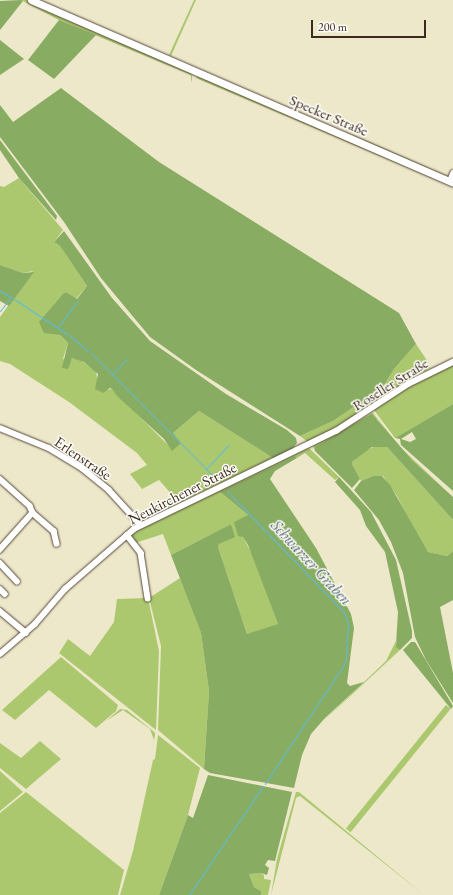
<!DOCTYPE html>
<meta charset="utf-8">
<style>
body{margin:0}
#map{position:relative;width:453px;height:895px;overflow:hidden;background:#eee8cb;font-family:"EB Garamond",serif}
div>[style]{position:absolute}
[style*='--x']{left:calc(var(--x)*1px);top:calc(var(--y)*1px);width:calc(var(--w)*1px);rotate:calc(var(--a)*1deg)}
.green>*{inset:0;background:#abc86e;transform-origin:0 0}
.forest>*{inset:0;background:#88ac61}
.stream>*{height:1px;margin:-0.5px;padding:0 0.5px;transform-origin:0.5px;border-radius:0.5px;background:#5ebbdc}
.roads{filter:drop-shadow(0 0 1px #564638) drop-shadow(0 0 1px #564638)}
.minor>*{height:5.5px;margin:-2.75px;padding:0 2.75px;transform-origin:2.75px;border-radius:2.75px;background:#fff}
.major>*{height:7px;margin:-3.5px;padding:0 3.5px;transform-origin:3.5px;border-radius:3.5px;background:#fff}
span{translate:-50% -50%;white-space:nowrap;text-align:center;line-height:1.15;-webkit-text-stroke:3px #fdfcf7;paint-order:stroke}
.street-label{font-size:15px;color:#3b2a1e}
.water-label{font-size:16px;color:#475d60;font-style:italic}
.scale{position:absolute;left:311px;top:20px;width:115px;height:18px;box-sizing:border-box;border:2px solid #3b2a1e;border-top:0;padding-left:5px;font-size:12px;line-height:14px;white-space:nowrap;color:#3b2a1e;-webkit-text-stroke:3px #fdfcf7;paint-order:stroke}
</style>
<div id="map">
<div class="green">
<i style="clip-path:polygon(21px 0,27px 0,191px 73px,192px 76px,192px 79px,191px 83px,191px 75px,59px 20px)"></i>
<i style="clip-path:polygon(194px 0,196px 0,171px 56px,169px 55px)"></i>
<i style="clip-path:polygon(199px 76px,446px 182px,446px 184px,196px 78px)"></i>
<i style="clip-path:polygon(342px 130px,445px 175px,441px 176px)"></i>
<i style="clip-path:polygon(19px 178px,63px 230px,54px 242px,60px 246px,87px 286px,76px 299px,66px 292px,40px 322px,43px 328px,60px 335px,68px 343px,63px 359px,70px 362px,72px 358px,79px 359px,96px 371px,97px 378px,106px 390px,112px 389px,170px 447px,173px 433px,199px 411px,273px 458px,144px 519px,143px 516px,174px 497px,159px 480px,142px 489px,130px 474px,147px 465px,137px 453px,69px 402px,10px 364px,0 361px,0 317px,33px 271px,23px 273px,0 265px,0 186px,4px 187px)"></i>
<i style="clip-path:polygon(416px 344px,430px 365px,429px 369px,406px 381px,335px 428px,308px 442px,300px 436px,333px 421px,383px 387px,394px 369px)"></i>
<i style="clip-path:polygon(453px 365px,453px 404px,395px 438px,374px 410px,411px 386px)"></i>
<i style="clip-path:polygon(372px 413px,373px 413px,400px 447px,453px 497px,412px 460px,398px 447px,377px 419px,353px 426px,315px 447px,315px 451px,314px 449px,313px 446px)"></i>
<i style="clip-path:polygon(378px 445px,387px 447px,453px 520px,453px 551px,447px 556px,428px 552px,416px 534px,397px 496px,383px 476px,373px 476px,361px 481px,352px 464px,353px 461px,363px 452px)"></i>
<i style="clip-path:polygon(309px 448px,339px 477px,335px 480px,305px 453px,297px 458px,295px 456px,221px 493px,248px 515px,243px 537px,253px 556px,278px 624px,275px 626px,247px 634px,218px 547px,219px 544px,234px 536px,231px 524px,171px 555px,163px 534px,135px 543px,131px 537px,131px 535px,150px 524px)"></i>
<i style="clip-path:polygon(180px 578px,201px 633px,209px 691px,204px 769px,158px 730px,161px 646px,149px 598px)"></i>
<i style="clip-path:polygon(148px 598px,159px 651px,156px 730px,59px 653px,68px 639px,90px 656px,114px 622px,117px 599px)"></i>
<i style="clip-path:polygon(398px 612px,396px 646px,400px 650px,317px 727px,386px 661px,396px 641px)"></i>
<i style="clip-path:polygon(61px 657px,118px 705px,116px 711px,96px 728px,49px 690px,15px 720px,2px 710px)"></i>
<i style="left:446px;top:705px;width:6px;height:159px;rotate:39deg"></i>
<i style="clip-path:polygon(120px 709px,127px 710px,153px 731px,155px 733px,155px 735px,151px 758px,154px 740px,150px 729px,123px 710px,106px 721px)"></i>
<i style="clip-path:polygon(158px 735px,200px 768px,188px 815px,159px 895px,120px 895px,133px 851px,153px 760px,155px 759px)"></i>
<i style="clip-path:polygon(40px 741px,61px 759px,26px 789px,0 768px,0 743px,21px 758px)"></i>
<i style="clip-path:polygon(0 771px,23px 792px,0 811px)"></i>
<i style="clip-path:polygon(26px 792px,124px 870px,118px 895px,0 895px,0 813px)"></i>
<i style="clip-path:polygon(296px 792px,299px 792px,424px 895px,300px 796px,296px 798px,271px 895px,277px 859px)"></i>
<i style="clip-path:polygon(261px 873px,264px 875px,264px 879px,271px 880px,268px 895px,261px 895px,261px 891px,254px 887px,249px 874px)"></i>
</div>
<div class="forest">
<i style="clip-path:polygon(21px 0,23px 1px,0 30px,0 1px)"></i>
<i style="clip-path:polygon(59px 20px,96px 35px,54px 79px,28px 60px)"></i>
<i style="clip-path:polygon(0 40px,24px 59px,0 75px)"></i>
<i style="clip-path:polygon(61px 88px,159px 162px,399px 313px,416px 344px,394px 369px,383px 387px,333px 421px,300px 436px,196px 370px,150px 337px,101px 278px,64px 222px,0 137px,0 105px,13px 122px)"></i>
<i style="clip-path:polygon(0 140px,57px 216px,56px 220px,19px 178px,0 150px)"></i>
<i style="clip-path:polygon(64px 231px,112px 298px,150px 341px,226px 394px,287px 430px,296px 438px,297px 443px,292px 449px,273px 458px,199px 411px,173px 433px,181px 443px,172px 451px,164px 439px,117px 396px,112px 389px,110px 388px,103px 393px,95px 389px,98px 374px,84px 362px,72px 358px,68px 369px,62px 368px,68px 343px,60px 335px,44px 333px,39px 322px,63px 294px,66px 292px,77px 299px,87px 286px,60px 246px,54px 242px)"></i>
<i style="clip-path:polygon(0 265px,23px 273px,34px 272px,9px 306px,0 301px)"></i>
<i style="clip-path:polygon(evenodd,453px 404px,453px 491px,401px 445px,400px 439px,395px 438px,453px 404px,412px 432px,416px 439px,410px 442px,401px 439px,412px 432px)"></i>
<i style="clip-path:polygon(372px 414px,412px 460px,453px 497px,453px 520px,387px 447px,372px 447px,353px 461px,352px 464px,360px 479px,352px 488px,315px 451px,315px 447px)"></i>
<i style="clip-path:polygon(295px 456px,297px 458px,275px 471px,270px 479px,316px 548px,351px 614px,354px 628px,347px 683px,350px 686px,364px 682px,324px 719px,311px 734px,302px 755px,294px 788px,210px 773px,204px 769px,209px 691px,201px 633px,171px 555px,231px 524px,235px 537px,219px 544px,218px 547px,247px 634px,278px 624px,248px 545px,243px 537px,238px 536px,234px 522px,248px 515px,220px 492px)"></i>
<i style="clip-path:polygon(373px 476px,382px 476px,390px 485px,428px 552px,447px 556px,453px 551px,453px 600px,440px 607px,453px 673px,453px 703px,426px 660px,415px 637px,403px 573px,391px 542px,379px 520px,354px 490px,361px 481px)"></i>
<i style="clip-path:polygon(339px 477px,371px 512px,396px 560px,412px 631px,412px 638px,400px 650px,396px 647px,398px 612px,385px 552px,366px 526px,360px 510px,335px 482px)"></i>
<i style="clip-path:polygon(411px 642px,415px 642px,453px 706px,451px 709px,403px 650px)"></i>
<i style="clip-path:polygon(208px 775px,292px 792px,275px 861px,268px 860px,265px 865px,269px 868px,267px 875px,261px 873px,249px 874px,254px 887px,261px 891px,261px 895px,159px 895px,188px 815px,193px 818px)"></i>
</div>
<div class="stream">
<i style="--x:0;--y:291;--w:13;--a:29"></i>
<i style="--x:11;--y:297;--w:18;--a:128"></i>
<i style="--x:14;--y:299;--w:64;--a:33.4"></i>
<i style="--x:59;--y:326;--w:31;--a:-54"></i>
<i style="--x:69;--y:335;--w:25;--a:40"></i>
<i style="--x:91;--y:353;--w:179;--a:45.2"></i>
<i style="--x:112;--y:374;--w:21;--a:-45"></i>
<i style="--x:206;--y:469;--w:33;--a:-47"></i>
<i style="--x:227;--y:491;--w:168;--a:46"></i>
<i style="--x:344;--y:612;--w:13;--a:72"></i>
<i style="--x:348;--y:624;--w:39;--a:94"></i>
<i style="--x:345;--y:663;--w:145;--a:123.5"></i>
<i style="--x:189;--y:895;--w:132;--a:-55.8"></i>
</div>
<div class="roads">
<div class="minor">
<i style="--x:450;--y:181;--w:8;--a:-67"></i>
<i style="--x:0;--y:428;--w:53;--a:22.2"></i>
<i style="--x:49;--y:448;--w:39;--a:31"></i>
<i style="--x:82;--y:468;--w:35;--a:39"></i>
<i style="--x:109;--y:490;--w:47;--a:47.6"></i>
<i style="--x:0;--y:479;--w:40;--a:42"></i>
<i style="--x:30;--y:506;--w:8;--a:67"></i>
<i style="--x:33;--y:513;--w:50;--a:131.7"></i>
<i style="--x:33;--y:513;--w:28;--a:41"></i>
<i style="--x:54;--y:531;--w:13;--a:77"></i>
<i style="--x:127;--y:535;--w:23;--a:52"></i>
<i style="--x:141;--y:553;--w:46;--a:81.2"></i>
<i style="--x:0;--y:563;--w:25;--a:47"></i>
<i style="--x:0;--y:589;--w:7;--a:45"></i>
<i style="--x:0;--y:611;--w:34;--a:40"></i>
<i style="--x:0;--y:654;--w:46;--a:-40.6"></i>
<i style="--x:35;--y:624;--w:46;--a:-49.4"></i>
<i style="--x:65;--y:589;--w:91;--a:-41"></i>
<i style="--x:134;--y:529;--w:225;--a:-25.9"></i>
<i style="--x:336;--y:431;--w:86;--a:-33.1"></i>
<i style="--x:408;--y:384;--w:50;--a:-26.1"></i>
</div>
<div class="major">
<i style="--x:31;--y:0;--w:460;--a:23.4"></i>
</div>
</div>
<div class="street-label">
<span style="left:329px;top:115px;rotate:23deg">Specker Straße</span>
<span style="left:390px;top:384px;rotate:-32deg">Roseller Straße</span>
<span style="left:83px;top:458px;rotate:34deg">Erlenstraße</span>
<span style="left:182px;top:493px;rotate:-27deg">Neukirchener Straße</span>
</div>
<div class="water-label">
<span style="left:311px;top:563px;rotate:47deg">Schwarzer Graben</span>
</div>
<div class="scale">200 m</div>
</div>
